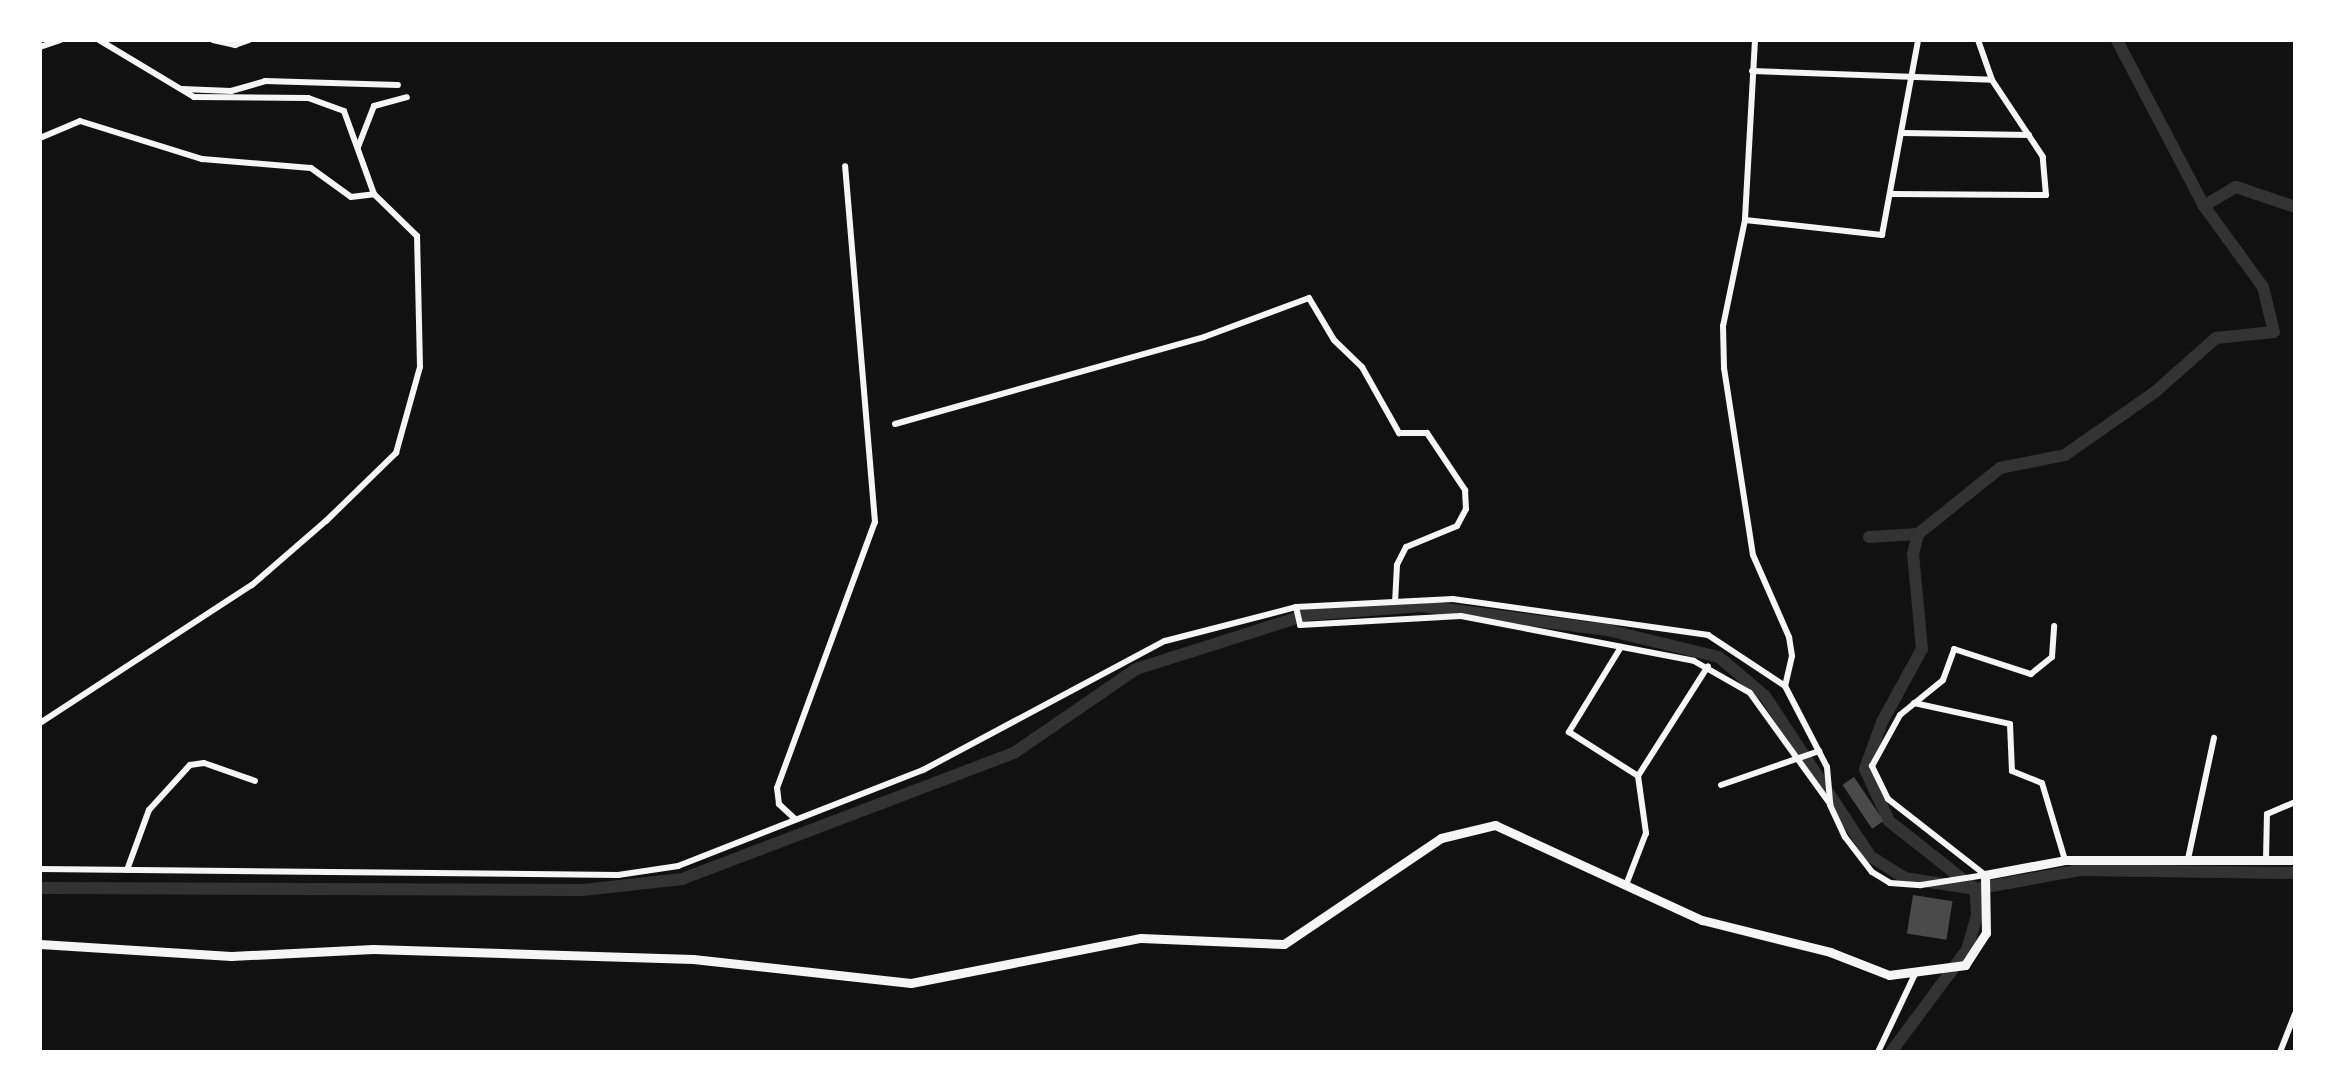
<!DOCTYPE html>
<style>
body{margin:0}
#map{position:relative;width:2335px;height:1092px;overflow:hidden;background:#111;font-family:"Alegreya Sans",sans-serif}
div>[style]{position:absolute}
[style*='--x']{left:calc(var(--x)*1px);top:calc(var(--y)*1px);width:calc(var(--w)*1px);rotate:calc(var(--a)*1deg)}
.canal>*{height:12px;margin:-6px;padding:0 6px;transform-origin:6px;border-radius:6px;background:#333}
.building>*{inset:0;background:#4a4a4a;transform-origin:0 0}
.minor>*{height:6px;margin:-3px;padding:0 3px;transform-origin:3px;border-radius:3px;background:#f5f5f5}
.tertiary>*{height:9px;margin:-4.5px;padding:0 4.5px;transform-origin:4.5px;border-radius:4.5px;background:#f5f5f5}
span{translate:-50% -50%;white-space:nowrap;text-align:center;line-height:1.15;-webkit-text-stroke:10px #fff;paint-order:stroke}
.frame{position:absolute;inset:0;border:42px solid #fff;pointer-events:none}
</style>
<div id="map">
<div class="canal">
<i style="--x:2204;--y:206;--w:37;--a:-31"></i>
<i style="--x:2236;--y:187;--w:62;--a:18.7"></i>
<i style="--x:1869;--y:537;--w:49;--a:-3.5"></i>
<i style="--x:1918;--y:534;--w:105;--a:-38.8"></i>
<i style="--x:2000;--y:468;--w:66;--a:-11.3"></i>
<i style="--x:2065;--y:455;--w:110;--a:-35"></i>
<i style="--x:2155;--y:392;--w:81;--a:-41.5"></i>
<i style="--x:2216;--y:338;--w:58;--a:-5.9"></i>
<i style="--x:2274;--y:332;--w:46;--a:-103.7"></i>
<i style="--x:2263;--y:287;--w:100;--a:-126.1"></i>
<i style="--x:2204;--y:206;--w:187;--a:-117.7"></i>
<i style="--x:40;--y:888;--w:543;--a:0.21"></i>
<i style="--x:583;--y:890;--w:100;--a:-6.3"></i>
<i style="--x:682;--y:879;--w:355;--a:-20.8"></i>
<i style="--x:1014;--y:753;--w:148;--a:-34.5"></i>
<i style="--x:1136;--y:669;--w:178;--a:-17.6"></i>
<i style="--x:1306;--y:615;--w:116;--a:-4.4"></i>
<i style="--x:1422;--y:606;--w:187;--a:7.4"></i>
<i style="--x:1607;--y:630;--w:115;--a:13.6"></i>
<i style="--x:1719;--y:657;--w:60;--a:40.3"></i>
<i style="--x:1765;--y:696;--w:191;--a:56.7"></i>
<i style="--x:1870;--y:856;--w:41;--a:32.2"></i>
<i style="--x:1905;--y:878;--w:71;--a:8.9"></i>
<i style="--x:1975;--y:889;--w:108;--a:-10.2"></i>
<i style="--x:2081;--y:870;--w:214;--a:0.8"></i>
<i style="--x:1891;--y:1052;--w:127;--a:-53.3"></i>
<i style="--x:1967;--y:950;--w:36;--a:-74"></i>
<i style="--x:1977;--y:915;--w:26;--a:-94"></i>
<i style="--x:1975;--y:889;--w:110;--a:-141.7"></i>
<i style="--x:1889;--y:821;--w:57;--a:-114.8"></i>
<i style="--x:1865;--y:769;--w:50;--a:-70.1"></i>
<i style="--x:1882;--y:722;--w:83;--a:-61.3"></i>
<i style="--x:1922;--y:649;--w:95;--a:-95.4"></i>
<i style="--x:1913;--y:554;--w:21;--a:-76"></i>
</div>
<div class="building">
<i style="left:1854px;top:777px;width:53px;height:14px;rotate:56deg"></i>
<i style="left:1913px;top:895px;width:40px;height:39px;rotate:9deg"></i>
</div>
<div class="minor">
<i style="--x:213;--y:40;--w:23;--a:13"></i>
<i style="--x:235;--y:45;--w:15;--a:-20"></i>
<i style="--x:1755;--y:40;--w:180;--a:93.2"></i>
<i style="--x:1745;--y:220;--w:108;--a:101.7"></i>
<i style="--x:1723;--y:326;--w:42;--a:88.6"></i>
<i style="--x:1724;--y:368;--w:189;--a:81.2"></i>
<i style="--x:1753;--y:555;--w:90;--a:66.3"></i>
<i style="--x:1789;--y:637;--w:19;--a:81"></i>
<i style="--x:1792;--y:656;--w:31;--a:103"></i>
<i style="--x:40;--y:47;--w:21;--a:-19"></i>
<i style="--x:1752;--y:71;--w:240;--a:2.1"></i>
<i style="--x:182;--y:89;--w:49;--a:2.3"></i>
<i style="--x:231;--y:91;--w:35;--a:-16"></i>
<i style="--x:265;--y:81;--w:133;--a:1.7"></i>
<i style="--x:1903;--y:133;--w:126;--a:0.9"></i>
<i style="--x:40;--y:138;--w:43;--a:-23"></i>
<i style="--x:80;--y:121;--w:128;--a:17.3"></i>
<i style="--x:202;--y:159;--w:109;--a:4.7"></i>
<i style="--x:311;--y:168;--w:49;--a:35.9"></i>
<i style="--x:351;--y:197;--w:23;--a:-7"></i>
<i style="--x:358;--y:147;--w:44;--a:-68.7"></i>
<i style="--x:374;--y:106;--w:34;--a:-15"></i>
<i style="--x:1892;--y:194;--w:154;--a:0.4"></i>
<i style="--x:2046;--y:195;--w:38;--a:-95"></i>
<i style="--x:2043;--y:157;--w:92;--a:-123.5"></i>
<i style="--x:1992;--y:80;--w:42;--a:-109.3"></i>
<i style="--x:1745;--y:220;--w:138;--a:6.2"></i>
<i style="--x:1882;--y:235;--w:198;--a:-79.5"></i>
<i style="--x:895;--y:424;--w:321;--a:-15.7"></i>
<i style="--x:1204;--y:337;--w:112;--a:-20.4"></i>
<i style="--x:1309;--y:298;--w:49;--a:59.2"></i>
<i style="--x:1334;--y:340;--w:39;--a:44"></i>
<i style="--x:1362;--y:367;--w:76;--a:60.7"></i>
<i style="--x:1399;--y:433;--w:28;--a:0"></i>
<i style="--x:1427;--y:433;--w:69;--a:56.3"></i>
<i style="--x:1465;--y:490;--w:19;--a:87"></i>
<i style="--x:1466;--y:509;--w:19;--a:118"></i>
<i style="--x:1457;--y:526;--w:55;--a:157.6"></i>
<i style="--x:1406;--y:547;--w:20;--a:117"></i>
<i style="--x:1397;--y:565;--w:36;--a:93"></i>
<i style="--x:1296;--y:607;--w:18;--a:77"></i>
<i style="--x:1300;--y:625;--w:161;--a:-3.2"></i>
<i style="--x:1461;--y:616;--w:237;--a:10.9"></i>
<i style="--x:1694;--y:661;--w:64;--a:29.7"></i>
<i style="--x:1750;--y:693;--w:137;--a:54.2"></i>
<i style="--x:1621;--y:647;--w:100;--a:121.5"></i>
<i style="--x:1569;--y:732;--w:82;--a:32.5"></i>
<i style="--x:1638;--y:776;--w:58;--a:82"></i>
<i style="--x:1646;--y:833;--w:56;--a:111"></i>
<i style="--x:1914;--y:703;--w:98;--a:12.3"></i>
<i style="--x:2010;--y:724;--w:47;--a:87.6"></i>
<i style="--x:2012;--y:771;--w:32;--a:22"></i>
<i style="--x:2042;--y:783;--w:80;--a:73.4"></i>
<i style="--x:40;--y:723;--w:253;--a:-33.1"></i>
<i style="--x:252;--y:585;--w:98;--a:-40.9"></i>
<i style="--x:326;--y:521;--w:98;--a:-44.2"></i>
<i style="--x:396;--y:453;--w:89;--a:-74.4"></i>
<i style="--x:420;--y:367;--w:131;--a:-91.3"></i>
<i style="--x:417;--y:236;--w:60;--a:-135.7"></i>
<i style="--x:374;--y:194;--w:88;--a:-109.9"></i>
<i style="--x:344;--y:111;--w:38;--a:-160"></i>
<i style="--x:308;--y:98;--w:114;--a:-179.5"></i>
<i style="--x:194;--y:97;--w:111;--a:-149"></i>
<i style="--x:1638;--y:776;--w:130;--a:-57.5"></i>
<i style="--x:1721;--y:785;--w:104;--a:-19.1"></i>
<i style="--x:795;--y:819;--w:22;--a:-137"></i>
<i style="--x:779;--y:804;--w:16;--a:-97"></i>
<i style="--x:777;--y:788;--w:283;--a:-69.8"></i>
<i style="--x:875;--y:522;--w:357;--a:-94.8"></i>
<i style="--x:2188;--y:859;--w:124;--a:-77.9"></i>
<i style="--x:2266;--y:860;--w:46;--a:-88.8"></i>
<i style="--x:2267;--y:814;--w:30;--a:-23"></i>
<i style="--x:40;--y:869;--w:578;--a:0.59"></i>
<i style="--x:618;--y:875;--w:61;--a:-8.5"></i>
<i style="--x:678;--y:866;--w:263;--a:-21.4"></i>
<i style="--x:923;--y:770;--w:274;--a:-28.1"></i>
<i style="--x:1165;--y:641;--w:135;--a:-14.5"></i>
<i style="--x:1296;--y:607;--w:157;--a:-2.9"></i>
<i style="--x:1453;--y:599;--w:258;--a:8"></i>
<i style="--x:1708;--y:635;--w:92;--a:33.5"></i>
<i style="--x:1785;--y:686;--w:91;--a:62.6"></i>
<i style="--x:1827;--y:767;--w:38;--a:85"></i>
<i style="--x:1830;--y:805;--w:35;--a:65"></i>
<i style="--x:1845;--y:837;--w:44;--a:52.4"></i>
<i style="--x:1872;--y:872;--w:21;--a:31"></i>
<i style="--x:1890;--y:883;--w:31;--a:4"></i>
<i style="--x:1921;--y:885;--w:65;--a:-8.9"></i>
<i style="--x:127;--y:870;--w:64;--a:-69.9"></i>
<i style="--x:149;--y:810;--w:61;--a:-47.7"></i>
<i style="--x:190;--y:765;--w:14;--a:-8"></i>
<i style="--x:204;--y:763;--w:54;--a:19.4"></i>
<i style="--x:1984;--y:874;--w:122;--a:-142"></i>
<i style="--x:1888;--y:799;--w:37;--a:-116"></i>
<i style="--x:1872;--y:766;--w:58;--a:-61.2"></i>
<i style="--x:1900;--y:715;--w:55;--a:-39.1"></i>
<i style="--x:1943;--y:680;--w:33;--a:-70"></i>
<i style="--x:1954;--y:649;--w:81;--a:18"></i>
<i style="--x:2031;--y:674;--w:27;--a:-39"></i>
<i style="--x:2052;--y:657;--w:31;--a:-86"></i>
<i style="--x:1878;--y:1052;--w:86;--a:-64.6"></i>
<i style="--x:2280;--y:1052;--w:41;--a:-68.5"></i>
</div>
<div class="tertiary">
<i style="--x:40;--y:944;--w:191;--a:3.6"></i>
<i style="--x:231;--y:956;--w:142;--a:-2.8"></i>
<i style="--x:373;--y:949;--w:320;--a:1.8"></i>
<i style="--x:693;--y:959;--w:219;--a:6.3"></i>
<i style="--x:911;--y:983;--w:234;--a:-11.1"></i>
<i style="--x:1141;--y:938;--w:143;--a:2.4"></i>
<i style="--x:1284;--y:944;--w:189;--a:-34"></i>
<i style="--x:1441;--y:838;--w:56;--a:-13.5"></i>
<i style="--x:1495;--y:825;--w:228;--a:24.7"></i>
<i style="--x:1702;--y:920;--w:132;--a:14"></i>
<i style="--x:1830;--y:952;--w:63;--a:21.3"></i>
<i style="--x:1889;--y:975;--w:77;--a:-7.5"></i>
<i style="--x:1965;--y:965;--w:38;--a:-57"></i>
<i style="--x:1986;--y:933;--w:58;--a:-91"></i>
<i style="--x:1985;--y:875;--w:81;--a:-10.6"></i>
<i style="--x:2065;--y:860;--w:230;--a:0"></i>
</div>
<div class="frame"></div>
</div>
